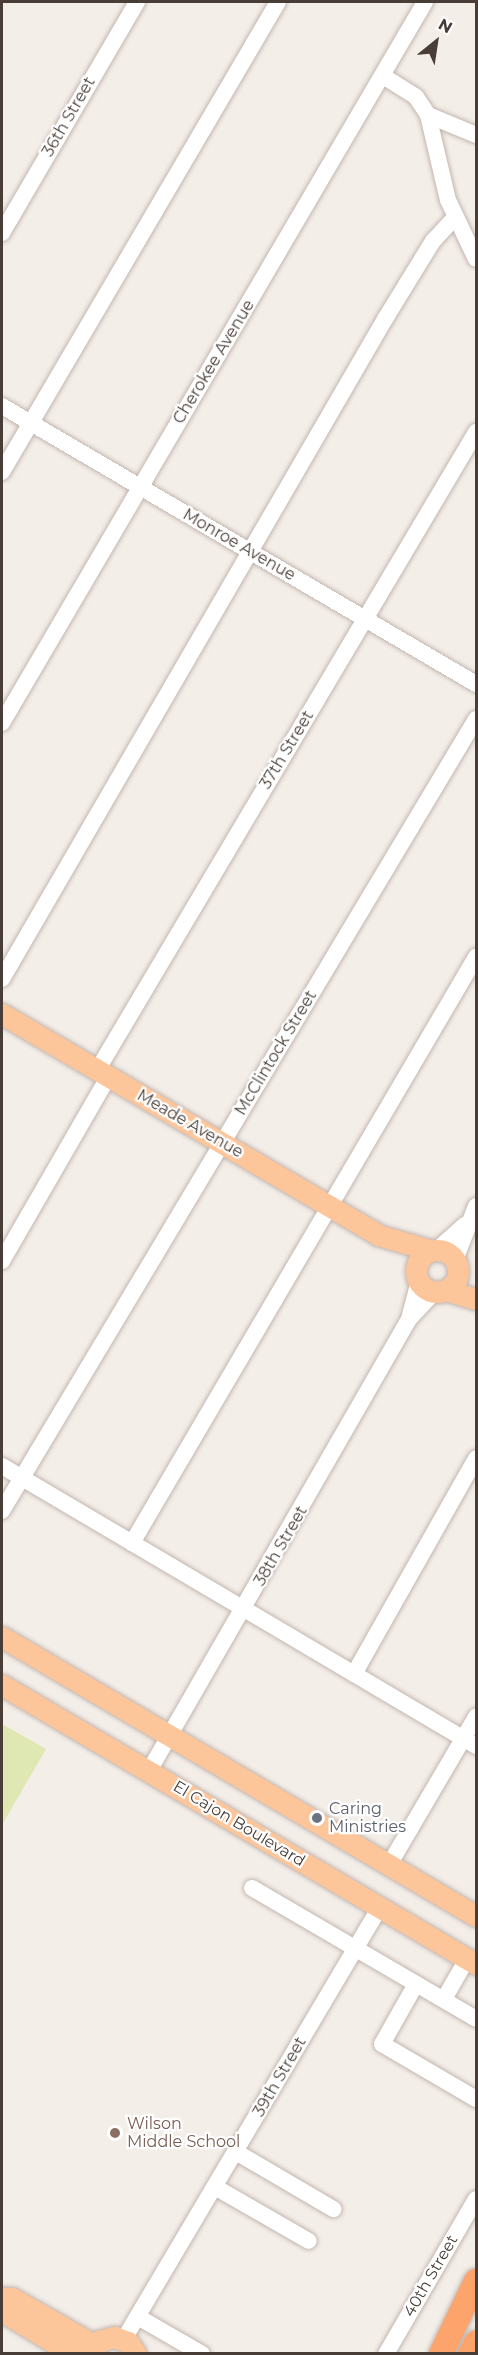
<!DOCTYPE html>
<style>
body{margin:0}
#map{position:relative;width:478px;height:2355px;overflow:hidden;background:#f4eee9;font-family:Montserrat,sans-serif}
div>[style]{position:absolute}
[style*='--x']{left:calc(var(--x)*1px);top:calc(var(--y)*1px);width:calc(var(--w)*1px);rotate:calc(var(--a)*1deg)}
.green>*{inset:0;background:#dfe8b3}
.roads{filter:drop-shadow(0 0 2px #c3b6af) drop-shadow(0 0 2px #c3b6af)}
.minor>*{height:16px;margin:-8px;padding:0 8px;transform-origin:8px;border-radius:8px;background:#fff}
.major>*{height:21px;margin:-10.5px;padding:0 10.5px;transform-origin:10.5px;border-radius:10.5px;background:#fdc59a}
.major>.ring{margin:-10.5px;padding:0;box-sizing:content-box;background:none;border:21px solid #fdc59a;border-radius:50%}
.highway>*{height:24px;margin:-12px;padding:0 12px;transform-origin:12px;border-radius:12px;background:#fca46c}
.dots>*{width:16px;height:16px;translate:-50% -50%;box-sizing:border-box;border:3px solid #fff;border-radius:50%}
span{translate:-50% -50%;white-space:nowrap;text-align:center;line-height:1.15;-webkit-text-stroke:4.5px #fff;paint-order:stroke}
.street-label{font-size:16px;color:#483d37}
.worship-label{font-size:16px;color:#5b616d}
.left{translate:0 -50%;text-align:left}
.education-label{font-size:16px;color:#785e54}
.frame{position:absolute;inset:0;border:3px solid #483d37;pointer-events:none}
.north{position:absolute;left:406px;top:12px;width:60px;height:60px;-webkit-text-stroke:4px #fff;paint-order:stroke;rotate:30deg;font-size:16px;font-weight:700;line-height:24px;text-align:center;color:#483d37}
.north::after{content:'';display:block;margin:auto;width:21px;height:27px;background:#483d37;clip-path:polygon(50% 0,100% 100%,50% 72%,0 100%)}
</style>
<div id="map">
<div class="green">
<i style="clip-path:polygon(2px 1724px,46px 1749px,2px 1825px)"></i>
</div>
<div class="roads">
<div class="minor">
<i style="--x:383;--y:76;--w:39;--a:32"></i>
<i style="--x:416;--y:97;--w:22;--a:56"></i>
<i style="--x:428;--y:115;--w:87;--a:76.8"></i>
<i style="--x:448;--y:200;--w:65;--a:64.6"></i>
<i style="--x:428;--y:115;--w:52;--a:22.6"></i>
<i style="--x:2;--y:233;--w:268;--a:-59.7"></i>
<i style="--x:2;--y:406;--w:550;--a:30.39"></i>
<i style="--x:2;--y:472;--w:545;--a:-59.58"></i>
<i style="--x:2;--y:723;--w:836;--a:-59.6"></i>
<i style="--x:2;--y:979;--w:763;--a:-59.87"></i>
<i style="--x:385;--y:319;--w:92;--a:-58.4"></i>
<i style="--x:433;--y:241;--w:33;--a:-47"></i>
<i style="--x:98;--y:1069;--w:741;--a:-59.31"></i>
<i style="--x:438;--y:1249;--w:36;--a:-42"></i>
<i style="--x:455;--y:1260;--w:58;--a:-68.7"></i>
<i style="--x:2;--y:1261;--w:214;--a:-60"></i>
<i style="--x:410;--y:1315;--w:34;--a:-75"></i>
<i style="--x:2;--y:1466;--w:551;--a:30.57"></i>
<i style="--x:2;--y:1511;--w:923;--a:-59.1"></i>
<i style="--x:132;--y:1543;--w:680;--a:-59.59"></i>
<i style="--x:354;--y:1674;--w:248;--a:-60.5"></i>
<i style="--x:149;--y:1771;--w:521;--a:-60.09"></i>
<i style="--x:409;--y:1319;--w:37;--a:-47"></i>
<i style="--x:389;--y:1865;--w:172;--a:-59.6"></i>
<i style="--x:252;--y:1888;--w:259;--a:30.3"></i>
<i style="--x:416;--y:1984;--w:69;--a:119.5"></i>
<i style="--x:382;--y:2044;--w:109;--a:30.3"></i>
<i style="--x:444;--y:1999;--w:46;--a:-60.1"></i>
<i style="--x:236;--y:2152;--w:113;--a:30.4"></i>
<i style="--x:215;--y:2187;--w:108;--a:29.9"></i>
<i style="--x:138;--y:2317;--w:74;--a:30"></i>
<i style="--x:124;--y:2339;--w:502;--a:-59.35"></i>
<i style="--x:386;--y:2354;--w:179;--a:-59.9"></i>
</div>
<div class="major">
<i style="--x:2;--y:1014;--w:436;--a:30.4"></i>
<i style="--x:378;--y:1235;--w:54;--a:16.1"></i>
<i class="ring" style="left:416px;top:1250px;width:21px;height:21px"></i>
<i style="--x:446;--y:1290;--w:31;--a:17"></i>
<i style="--x:2;--y:1637;--w:550;--a:30.48"></i>
<i style="--x:2;--y:1685;--w:550;--a:30.48"></i>
<i style="--x:2;--y:2298;--w:10;--a:0"></i>
<i style="--x:12;--y:2298;--w:95;--a:29.8"></i>
<i style="--x:2;--y:2311;--w:83;--a:31.2"></i>
<i style="--x:91;--y:2354;--w:15;--a:-58"></i>
<i style="--x:99;--y:2341;--w:16;--a:-15"></i>
<i style="--x:114;--y:2337;--w:15;--a:20"></i>
<i style="--x:128;--y:2342;--w:14;--a:56"></i>
</div>
<div class="highway">
<i style="--x:441;--y:2354;--w:81;--a:-64.4"></i>
<i style="--x:470;--y:2354;--w:13;--a:-61"></i>
</div>
</div>
<div class="dots">
<i style="left:317px;top:1818px;background:#6b7280"></i>
<i style="left:115px;top:2133px;background:#8d6e63"></i>
</div>
<div class="street-label">
<span style="left:69px;top:117px;rotate:-60deg">36th Street</span>
<span style="left:214px;top:362px;rotate:-59deg">Cherokee Avenue</span>
<span style="left:239px;top:545px;rotate:30deg">Monroe Avenue</span>
<span style="left:287px;top:750px;rotate:-59deg">37th Street</span>
<span style="left:276px;top:1053px;rotate:-59deg">McClintock Street</span>
<span style="left:190px;top:1124px;rotate:30deg">Meade Avenue</span>
<span style="left:281px;top:1546px;rotate:-60deg">38th Street</span>
<span style="left:239px;top:1824px;rotate:31deg">El Cajon Boulevard</span>
<span style="left:280px;top:2077px;rotate:-60deg">39th Street</span>
<span style="left:431px;top:2276px;rotate:-60deg">40th Street</span>
</div>
<div class="worship-label">
<span class="left" style="left:329px;top:1818px">Caring<br>Ministries</span>
</div>
<div class="education-label">
<span class="left" style="left:127px;top:2133px">Wilson<br>Middle School</span>
</div>
<div class="frame"></div>
<div class="north">N</div>
</div>
